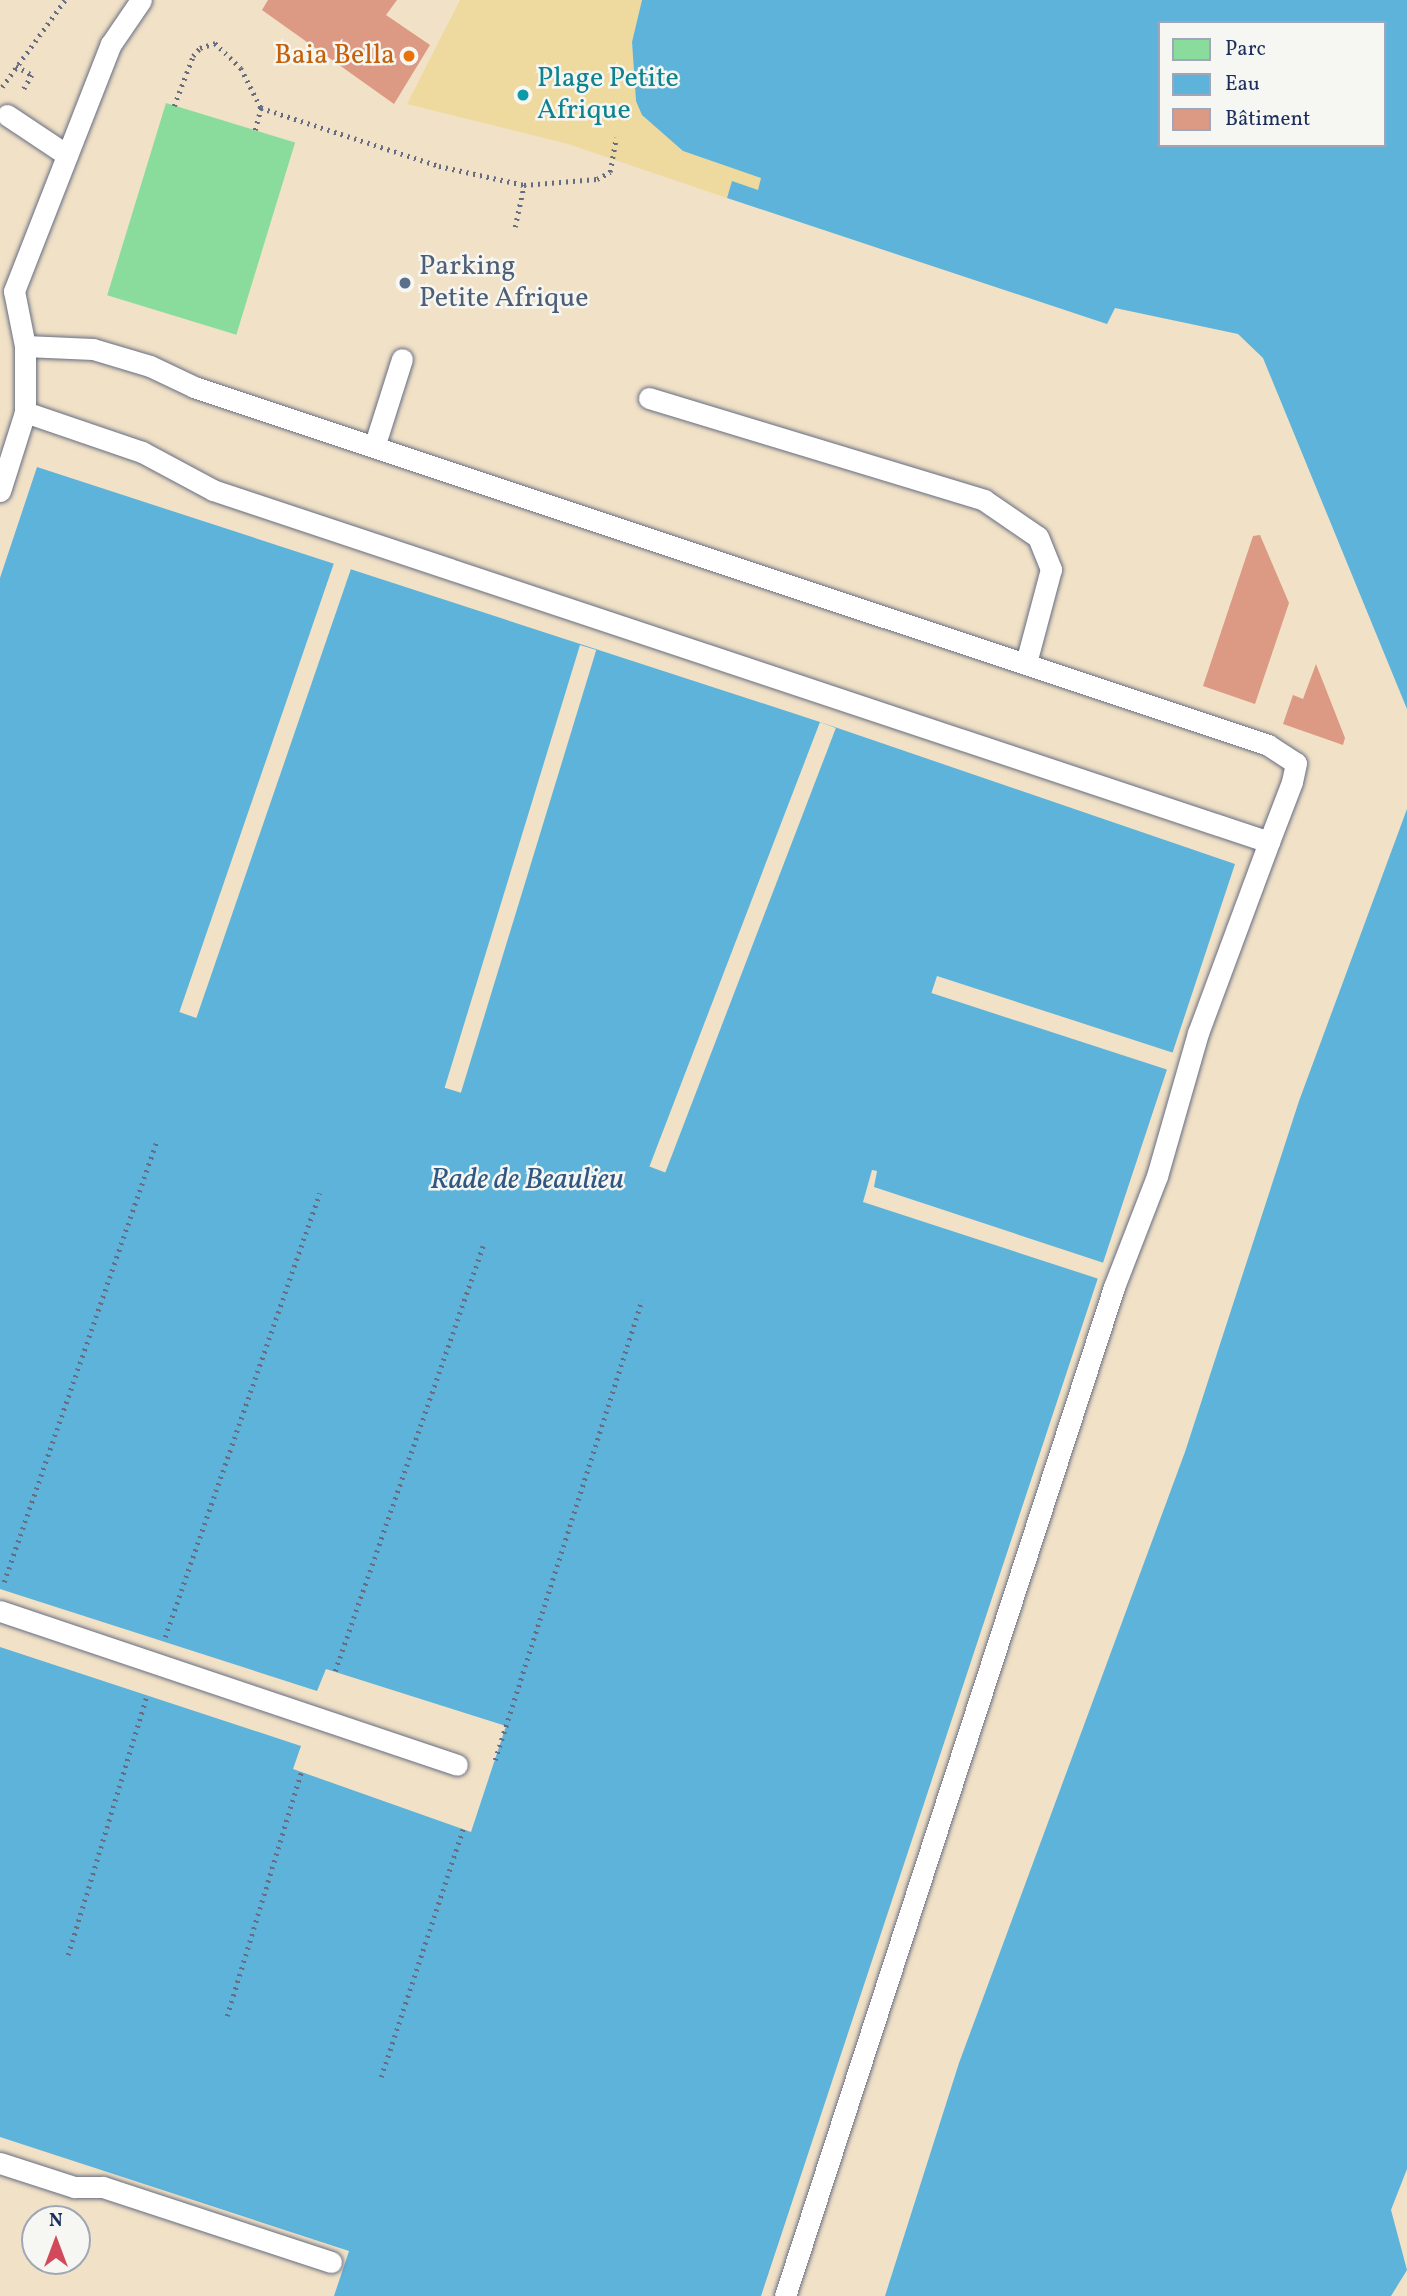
<!DOCTYPE html>
<meta charset="utf-8">
<style>
body{margin:0}
#map{position:relative;width:1407px;height:2296px;overflow:hidden;background:#f1e1c6;font-family:Vollkorn,serif}
div>[style]{position:absolute}
[style*='--x']{left:calc(var(--x)*1px);top:calc(var(--y)*1px);width:calc(var(--w)*1px);rotate:calc(var(--a)*1deg)}
.green>*{inset:0;background:#8adc9d;transform-origin:0 0}
.sand>*{inset:0;background:#eeda9e}
.water>*{inset:0;background:#5eb3da}
.pier>*{inset:0;background:#f1e1c6;transform-origin:0 0}
.building>*{inset:0;background:#dc9983}
.path>*{height:4.5px;margin-top:-2.25px;transform-origin:0;background:repeating-linear-gradient(90deg,#666d82 0 2px,transparent 0 7px)}
.roads{filter:drop-shadow(0 0 2px #666d82) drop-shadow(0 0 2px #666d82)}
.service>*{height:21px;margin:-10.5px;padding:0 10.5px;transform-origin:10.5px;border-radius:10.5px;background:#fff}
.dots>*{width:19px;height:19px;translate:-50% -50%;box-sizing:border-box;border:4px solid #f6f6f2;border-radius:50%}
span{translate:-50% -50%;white-space:nowrap;text-align:center;line-height:1.15;-webkit-text-stroke:5px #f6f6f2;paint-order:stroke}
.food-label{font-size:28px;color:#c56008}
.right{translate:-100% -50%;text-align:right}
.culture-label{font-size:28px;color:#0d838f}
.left{translate:0 -50%;text-align:left}
.service-label{font-size:28px;color:#4e5e75}
.water-label{font-size:30px;color:#2f5783;font-style:italic}
.legend{position:absolute;left:1158px;top:21px;width:228px;height:126px;box-sizing:border-box;background:#f6f6f2;border:2px solid #9ea6b7;margin:0;padding:9px 12px;list-style:none;font-size:21px;color:#1b2f5e}
.legend li{display:flex;align-items:center;gap:14px;height:35px}
.legend b{width:35px;border:2px solid #9ea6b7}
.north{position:absolute;left:21px;top:2205px;width:70px;height:70px;box-sizing:border-box;background:#f6f6f2;border:2px solid #9ea6b7;border-radius:50%;rotate:0deg;font-size:19px;font-weight:700;line-height:28px;text-align:center;color:#1b2f5e}
.north::after{content:'';display:block;margin:auto;width:24px;height:32px;background:#d1495b;clip-path:polygon(50% 0,100% 100%,50% 72%,0 100%)}
</style>
<div id="map">
<div class="green">
<i style="left:166px;top:103px;width:135px;height:201px;rotate:17deg"></i>
</div>
<div class="sand">
<i style="clip-path:polygon(460px 0,642px 0,632px 42px,636px 101px,683px 151px,762px 178px,758px 191px,732px 182px,727px 198px,568px 144px,407px 104px)"></i>
</div>
<div class="water">
<i style="clip-path:polygon(evenodd,642px 0,1407px 0,1407px 709px,1263px 358px,1238px 334px,1115px 308px,1107px 324px,727px 198px,732px 181px,758px 190px,761px 178px,683px 151px,642px 115px,636px 101px,632px 42px,642px 0,1160px 23px,1384px 23px,1384px 145px,1160px 145px,1160px 23px)"></i>
<i style="clip-path:polygon(37px 467px,820px 722px,1235px 864px,761px 2296px,334px 2296px,349px 2251px,0 2137px,0 1647px,301px 1746px,293px 1769px,471px 1832px,506px 1726px,326px 1669px,317px 1691px,0 1589px,0 578px)"></i>
<i style="clip-path:polygon(1407px 809px,1407px 2169px,1391px 2210px,1407px 2270px,1391px 2296px,885px 2296px,959px 2063px,1185px 1452px,1299px 1101px)"></i>
</div>
<div class="pier">
<i style="left:334px;top:563px;width:18px;height:475px;rotate:19deg"></i>
<i style="left:580px;top:645px;width:17px;height:463px;rotate:17deg"></i>
<i style="left:820px;top:722px;width:17px;height:476px;rotate:21deg"></i>
<i style="left:937px;top:976px;width:249px;height:18px;rotate:18deg"></i>
<i style="clip-path:polygon(872px 1170px,877px 1171px,874px 1187px,1104px 1263px,1099px 1279px,863px 1202px)"></i>
</div>
<div class="building">
<i style="clip-path:polygon(268px 0,397px 0,386px 15px,430px 45px,394px 104px,262px 10px)"></i>
<i style="clip-path:polygon(1260px 535px,1289px 603px,1255px 704px,1203px 686px,1253px 536px)"></i>
<i style="clip-path:polygon(1316px 664px,1345px 738px,1343px 745px,1283px 724px,1293px 695px,1303px 699px)"></i>
</div>
<div class="path">
<i style="--x:16;--y:66;--w:18;--a:29"></i>
<i style="--x:32;--y:75;--w:20;--a:120"></i>
<i style="--x:2;--y:87;--w:107;--a:-54.1"></i>
<i style="--x:174;--y:106;--w:53;--a:-69.2"></i>
<i style="--x:193;--y:56;--w:11;--a:-49"></i>
<i style="--x:200;--y:48;--w:16;--a:-18"></i>
<i style="--x:215;--y:43;--w:36;--a:44"></i>
<i style="--x:241;--y:68;--w:45;--a:63.4"></i>
<i style="--x:261;--y:108;--w:187;--a:18"></i>
<i style="--x:439;--y:166;--w:87;--a:12.6"></i>
<i style="--x:255;--y:130;--w:23;--a:-75"></i>
<i style="--x:515;--y:227;--w:43;--a:-77.9"></i>
<i style="--x:524;--y:185;--w:73;--a:-4.7"></i>
<i style="--x:597;--y:179;--w:15;--a:-28"></i>
<i style="--x:610;--y:172;--w:35;--a:-80"></i>
<i style="--x:4;--y:1582;--w:467;--a:-70.9"></i>
<i style="--x:165;--y:1637;--w:470;--a:-70.8"></i>
<i style="--x:335;--y:1671;--w:450;--a:-70.8"></i>
<i style="--x:495;--y:1760;--w:483;--a:-72.3"></i>
<i style="--x:68;--y:1955;--w:272;--a:-73.1"></i>
<i style="--x:227;--y:2016;--w:254;--a:-73.1"></i>
<i style="--x:381;--y:2077;--w:261;--a:-71.7"></i>
</div>
<div class="roads">
<div class="service">
<i style="--x:7;--y:115;--w:72;--a:33.7"></i>
<i style="--x:25;--y:346;--w:68;--a:2.5"></i>
<i style="--x:93;--y:349;--w:59;--a:16.6"></i>
<i style="--x:150;--y:366;--w:49;--a:25.5"></i>
<i style="--x:194;--y:387;--w:1132;--a:18.43"></i>
<i style="--x:1268;--y:745;--w:33;--a:33"></i>
<i style="--x:1296;--y:763;--w:19;--a:102"></i>
<i style="--x:1292;--y:782;--w:64;--a:111"></i>
<i style="--x:1269;--y:842;--w:1113;--a:-161.57"></i>
<i style="--x:213;--y:490;--w:81;--a:-151.8"></i>
<i style="--x:142;--y:452;--w:124;--a:-161.1"></i>
<i style="--x:649;--y:398;--w:350;--a:16.9"></i>
<i style="--x:984;--y:500;--w:65;--a:34.4"></i>
<i style="--x:1038;--y:537;--w:35;--a:68"></i>
<i style="--x:1051;--y:569;--w:97;--a:104.9"></i>
<i style="--x:375;--y:444;--w:89;--a:-72.4"></i>
<i style="--x:0;--y:491;--w:83;--a:-72.4"></i>
<i style="--x:25;--y:412;--w:66;--a:-90"></i>
<i style="--x:25;--y:346;--w:56;--a:-101.3"></i>
<i style="--x:14;--y:291;--w:265;--a:-68.6"></i>
<i style="--x:111;--y:44;--w:53;--a:-55.7"></i>
<i style="--x:0;--y:1611;--w:482;--a:18.6"></i>
<i style="--x:0;--y:2163;--w:78;--a:18"></i>
<i style="--x:74;--y:2187;--w:29;--a:0"></i>
<i style="--x:103;--y:2187;--w:240;--a:18.2"></i>
<i style="--x:785;--y:2296;--w:1061;--a:-71.94"></i>
<i style="--x:1114;--y:1287;--w:119;--a:-68.8"></i>
<i style="--x:1157;--y:1176;--w:149;--a:-74"></i>
<i style="--x:1198;--y:1033;--w:204;--a:-69.6"></i>
</div>
</div>
<div class="dots">
<i style="left:409px;top:56px;background:#e8710a"></i>
<i style="left:523px;top:95px;background:#0f9aa8"></i>
<i style="left:405px;top:283px;background:#5c6f8a"></i>
</div>
<div class="food-label">
<span class="right" style="left:395px;top:56px">Baia Bella</span>
</div>
<div class="culture-label">
<span class="left" style="left:537px;top:95px">Plage Petite<br>Afrique</span>
</div>
<div class="service-label">
<span class="left" style="left:419px;top:283px">Parking<br>Petite Afrique</span>
</div>
<div class="water-label">
<span style="left:527px;top:1180px">Rade de Beaulieu</span>
</div>
<ul class="legend">
<li><b style="height:19px;background:#8adc9d"></b>Parc</li>
<li><b style="height:19px;background:#5eb3da"></b>Eau</li>
<li><b style="height:19px;background:#dc9983"></b>Bâtiment</li>
</ul>
<div class="north">N</div>
</div>
